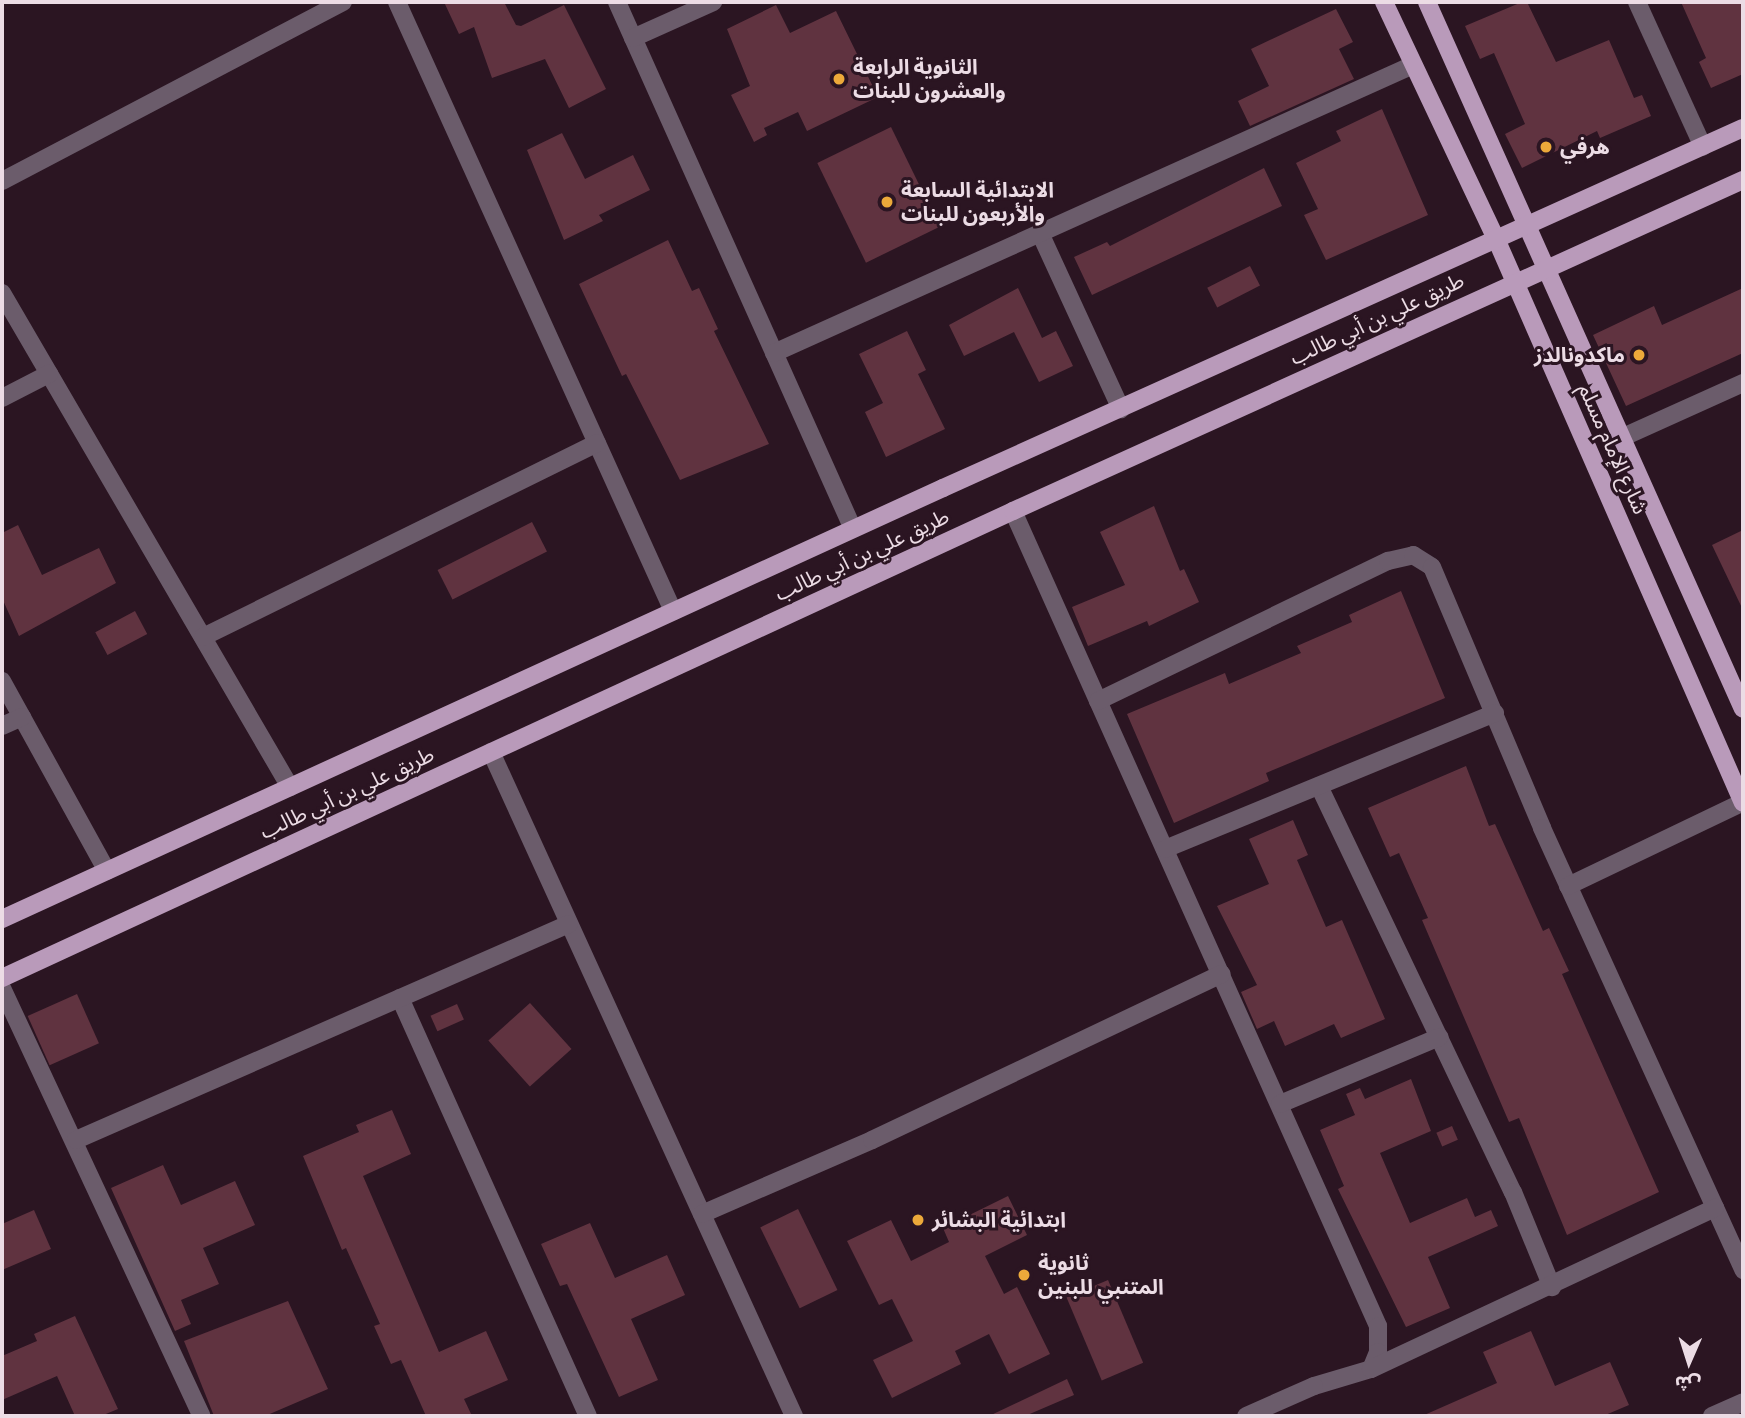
<!DOCTYPE html>
<meta charset="utf-8">
<style>
body{margin:0}
#map{position:relative;width:1745px;height:1418px;overflow:hidden;background:#2b1522;font-family:"Crimson Pro","Noto Sans Arabic",serif}
div>[style]{position:absolute}
[style*='--x']{left:calc(var(--x)*1px);top:calc(var(--y)*1px);width:calc(var(--w)*1px);rotate:calc(var(--a)*1deg)}
.building>*{inset:0;background:#603340;transform-origin:0 0}
.minor>*{height:18px;margin:-9px;padding:0 9px;transform-origin:9px;border-radius:9px;background:#6b5c6b}
.major>*{height:18px;margin:-9px;padding:0 9px;transform-origin:9px;border-radius:9px;background:#b99aba}
.dots>*{width:19px;height:19px;translate:-50% -50%;box-sizing:border-box;border:4px solid #2b1522;border-radius:50%}
span{translate:-50% -50%;white-space:nowrap;text-align:center;line-height:1.15;-webkit-text-stroke:6px #2b1522;paint-order:stroke}
.poi-label{font-size:21px;color:#ecdce5;font-weight:700}
.left{translate:0 -50%;text-align:left}
.right{translate:-100% -50%;text-align:right}
.street-label{font-size:21px;color:#ecdce5}
.frame{position:absolute;inset:0;border:4px solid #ecdce5;pointer-events:none}
.north{position:absolute;left:1654px;top:1327px;width:70px;height:70px;-webkit-text-stroke:5px #2b1522;paint-order:stroke;rotate:183deg;font-size:19px;font-weight:700;line-height:28px;text-align:center;color:#ecdce5}
.north::after{content:'';display:block;margin:auto;width:24px;height:32px;background:#ecdce5;clip-path:polygon(50% 0,100% 100%,50% 72%,0 100%)}
</style>
<div id="map">
<div class="building">
<i style="clip-path:polygon(444px 2px,504px 2px,516px 25px,521px 26px,564px 5px,606px 89px,569px 108px,545px 59px,492px 78px,474px 27px,459px 34px)"></i>
<i style="clip-path:polygon(1522px 2px,1527px 2px,1556px 62px,1609px 40px,1634px 98px,1642px 95px,1651px 116px,1600px 138px,1597px 131px,1522px 168px,1505px 134px,1525px 124px,1494px 53px,1480px 59px,1465px 26px)"></i>
<i style="clip-path:polygon(1681px 2px,1743px 2px,1743px 74px,1711px 88px,1699px 62px,1706px 58px)"></i>
<i style="clip-path:polygon(776px 5px,790px 33px,836px 11px,878px 97px,807px 131px,798px 112px,764px 128px,767px 135px,754px 142px,731px 95px,750px 86px,727px 29px)"></i>
<i style="clip-path:polygon(1336px 9px,1353px 42px,1339px 49px,1354px 79px,1250px 126px,1238px 101px,1269px 86px,1251px 49px)"></i>
<i style="clip-path:polygon(1382px 109px,1428px 215px,1326px 260px,1304px 215px,1318px 209px,1296px 163px,1341px 141px,1336px 131px)"></i>
<i style="left:891px;top:127px;width:111px;height:82px;rotate:64deg"></i>
<i style="clip-path:polygon(562px 133px,585px 179px,633px 155px,650px 190px,599px 215px,603px 221px,564px 240px,527px 150px)"></i>
<i style="clip-path:polygon(1264px 168px,1282px 206px,1092px 295px,1074px 257px,1107px 242px,1110px 246px)"></i>
<i style="clip-path:polygon(668px 240px,692px 291px,699px 288px,718px 329px,714px 331px,769px 444px,680px 480px,626px 374px,622px 376px,579px 284px)"></i>
<i style="left:1250px;top:266px;width:22px;height:48px;rotate:63deg"></i>
<i style="clip-path:polygon(1018px 288px,1042px 338px,1056px 331px,1073px 366px,1039px 382px,1014px 332px,964px 356px,949px 325px)"></i>
<i style="clip-path:polygon(1743px 288px,1743px 353px,1626px 406px,1593px 335px,1654px 306px,1662px 325px)"></i>
<i style="clip-path:polygon(907px 331px,926px 370px,918px 374px,945px 429px,886px 457px,865px 412px,883px 403px,859px 354px)"></i>
<i style="clip-path:polygon(1154px 506px,1180px 571px,1184px 569px,1199px 602px,1149px 626px,1147px 621px,1088px 646px,1072px 607px,1125px 585px,1100px 532px)"></i>
<i style="left:532px;top:522px;width:33px;height:106px;rotate:63deg"></i>
<i style="clip-path:polygon(18px 525px,42px 575px,99px 548px,116px 583px,19px 636px,2px 598px,2px 533px)"></i>
<i style="clip-path:polygon(1743px 530px,1743px 610px,1712px 545px)"></i>
<i style="clip-path:polygon(1401px 591px,1445px 698px,1266px 773px,1269px 781px,1174px 823px,1127px 714px,1225px 673px,1229px 684px,1301px 653px,1297px 646px,1352px 622px,1349px 615px)"></i>
<i style="left:135px;top:611px;width:26px;height:45px;rotate:62deg"></i>
<i style="clip-path:polygon(1466px 766px,1489px 826px,1495px 824px,1543px 931px,1549px 928px,1569px 971px,1562px 974px,1659px 1192px,1567px 1235px,1519px 1118px,1509px 1122px,1422px 920px,1428px 918px,1399px 853px,1390px 857px,1368px 808px)"></i>
<i style="clip-path:polygon(1293px 820px,1308px 855px,1297px 860px,1326px 927px,1342px 920px,1385px 1019px,1341px 1038px,1334px 1024px,1285px 1046px,1274px 1021px,1257px 1029px,1241px 992px,1257px 985px,1217px 906px,1269px 884px,1249px 839px)"></i>
<i style="left:77px;top:994px;width:54px;height:54px;rotate:66deg"></i>
<i style="left:530px;top:1003px;width:62px;height:56px;rotate:48deg"></i>
<i style="left:457px;top:1004px;width:17px;height:29px;rotate:66deg"></i>
<i style="clip-path:polygon(1411px 1079px,1431px 1131px,1380px 1153px,1410px 1223px,1467px 1198px,1475px 1217px,1491px 1210px,1498px 1226px,1428px 1257px,1450px 1308px,1406px 1327px,1338px 1189px,1344px 1186px,1320px 1130px,1355px 1115px,1346px 1094px,1360px 1088px,1365px 1099px)"></i>
<i style="clip-path:polygon(392px 1110px,411px 1154px,363px 1176px,439px 1352px,486px 1331px,508px 1380px,464px 1399px,472px 1416px,426px 1416px,401px 1360px,391px 1364px,374px 1326px,380px 1324px,346px 1248px,342px 1250px,303px 1156px,359px 1132px,356px 1125px)"></i>
<i style="left:1452px;top:1126px;width:15px;height:17px;rotate:67deg"></i>
<i style="clip-path:polygon(163px 1165px,181px 1205px,235px 1181px,255px 1225px,203px 1248px,219px 1284px,181px 1300px,191px 1324px,175px 1331px,111px 1188px)"></i>
<i style="clip-path:polygon(1008px 1196px,1027px 1235px,985px 1256px,1004px 1294px,1017px 1287px,1050px 1354px,1009px 1374px,989px 1334px,955px 1351px,961px 1364px,892px 1398px,873px 1360px,913px 1341px,892px 1299px,879px 1305px,847px 1241px,891px 1220px,911px 1261px,949px 1242px,943px 1228px)"></i>
<i style="left:798px;top:1209px;width:90px;height:42px;rotate:64deg"></i>
<i style="clip-path:polygon(34px 1210px,51px 1249px,2px 1270px,2px 1224px)"></i>
<i style="clip-path:polygon(590px 1223px,615px 1278px,667px 1255px,685px 1295px,631px 1319px,658px 1380px,619px 1397px,567px 1284px,560px 1286px,541px 1244px)"></i>
<i style="left:1108px;top:1280px;width:90px;height:45px;rotate:67deg"></i>
<i style="clip-path:polygon(288px 1301px,328px 1389px,265px 1416px,214px 1416px,184px 1341px)"></i>
<i style="clip-path:polygon(75px 1316px,118px 1409px,101px 1416px,75px 1416px,57px 1376px,2px 1400px,2px 1356px,37px 1341px,34px 1334px)"></i>
<i style="clip-path:polygon(1531px 1331px,1555px 1386px,1610px 1362px,1629px 1405px,1603px 1416px,1422px 1416px,1497px 1383px,1483px 1352px)"></i>
<i style="clip-path:polygon(1067px 1379px,1074px 1395px,1025px 1416px,989px 1416px)"></i>
</div>
<div class="minor">
<i style="--x:397;--y:2;--w:669;--a:65.62"></i>
<i style="--x:617;--y:2;--w:577;--a:65.88"></i>
<i style="--x:1637;--y:2;--w:159;--a:65.5"></i>
<i style="--x:633;--y:38;--w:88;--a:-24.2"></i>
<i style="--x:2;--y:181;--w:385;--a:-27.7"></i>
<i style="--x:1040;--y:233;--w:194;--a:65.3"></i>
<i style="--x:2;--y:293;--w:572;--a:59.76"></i>
<i style="--x:774;--y:353;--w:701;--a:-24.26"></i>
<i style="--x:2;--y:398;--w:53;--a:-27.1"></i>
<i style="--x:1621;--y:438;--w:134;--a:-24.3"></i>
<i style="--x:1013;--y:511;--w:893;--a:65.87"></i>
<i style="--x:1378;--y:1326;--w:26;--a:90"></i>
<i style="--x:1378;--y:1352;--w:18;--a:112"></i>
<i style="--x:1371;--y:1369;--w:59;--a:163.4"></i>
<i style="--x:1314;--y:1386;--w:74;--a:156.2"></i>
<i style="--x:203;--y:637;--w:439;--a:-26.2"></i>
<i style="--x:2;--y:681;--w:217;--a:61.1"></i>
<i style="--x:1098;--y:701;--w:322;--a:-25.8"></i>
<i style="--x:1388;--y:561;--w:26;--a:-13"></i>
<i style="--x:1413;--y:555;--w:22;--a:32"></i>
<i style="--x:1432;--y:567;--w:283;--a:67.1"></i>
<i style="--x:1542;--y:828;--w:486;--a:65.5"></i>
<i style="--x:2;--y:726;--w:22;--a:-24"></i>
<i style="--x:491;--y:752;--w:730;--a:65.47"></i>
<i style="--x:1319;--y:786;--w:450;--a:64.5"></i>
<i style="--x:1513;--y:1192;--w:103;--a:67.7"></i>
<i style="--x:1165;--y:849;--w:357;--a:-22.4"></i>
<i style="--x:1568;--y:886;--w:194;--a:-25.6"></i>
<i style="--x:2;--y:988;--w:472;--a:65"></i>
<i style="--x:400;--y:998;--w:458;--a:65.8"></i>
<i style="--x:1280;--y:1104;--w:173;--a:-22.8"></i>
<i style="--x:76;--y:1140;--w:538;--a:-23.66"></i>
<i style="--x:702;--y:1214;--w:185;--a:-23.5"></i>
<i style="--x:872;--y:1140;--w:387;--a:-25.4"></i>
<i style="--x:1371;--y:1369;--w:380;--a:-25.1"></i>
<i style="--x:1712;--y:1416;--w:34;--a:-24"></i>
</div>
<div class="major">
<i style="--x:1384;--y:2;--w:264;--a:64.7"></i>
<i style="--x:1497;--y:241;--w:613;--a:66.36"></i>
<i style="--x:1427;--y:2;--w:774;--a:65.92"></i>
<i style="--x:2;--y:919;--w:1035;--a:-24.61"></i>
<i style="--x:943;--y:488;--w:877;--a:-24.23"></i>
<i style="--x:2;--y:978;--w:1114;--a:-24.79"></i>
<i style="--x:1013;--y:511;--w:802;--a:-24.39"></i>
</div>
<div class="dots">
<i style="left:839px;top:79px;background:#eca93a"></i>
<i style="left:1546px;top:147px;background:#eca93a"></i>
<i style="left:887px;top:202px;background:#eca93a"></i>
<i style="left:1639px;top:355px;background:#eca93a"></i>
<i style="left:918px;top:1220px;background:#eca93a"></i>
<i style="left:1024px;top:1275px;background:#eca93a"></i>
</div>
<div class="poi-label">
<span class="left" style="left:853px;top:79px">الثانوية الرابعة<br>والعشرون للبنات</span>
<span class="left" style="left:1560px;top:147px">هرفي</span>
<span class="left" style="left:901px;top:202px">الابتدائية السابعة<br>والأربعون للبنات</span>
<span class="right" style="left:1625px;top:355px">ماكدونالدز</span>
<span class="left" style="left:932px;top:1220px">ابتدائية البشائر</span>
<span class="left" style="left:1038px;top:1275px">ثانوية<br>المتنبي للبنين</span>
</div>
<div class="street-label">
<span style="left:1377px;top:319px;rotate:-25deg">طريق علي بن أبي طالب</span>
<span style="left:1613px;top:449px;rotate:66deg">شارع الإمام مسلم</span>
<span style="left:862px;top:555px;rotate:-25deg">طريق علي بن أبي طالب</span>
<span style="left:347px;top:793px;rotate:-25deg">طريق علي بن أبي طالب</span>
</div>
<div class="frame"></div>
<div class="north">ش</div>
</div>
